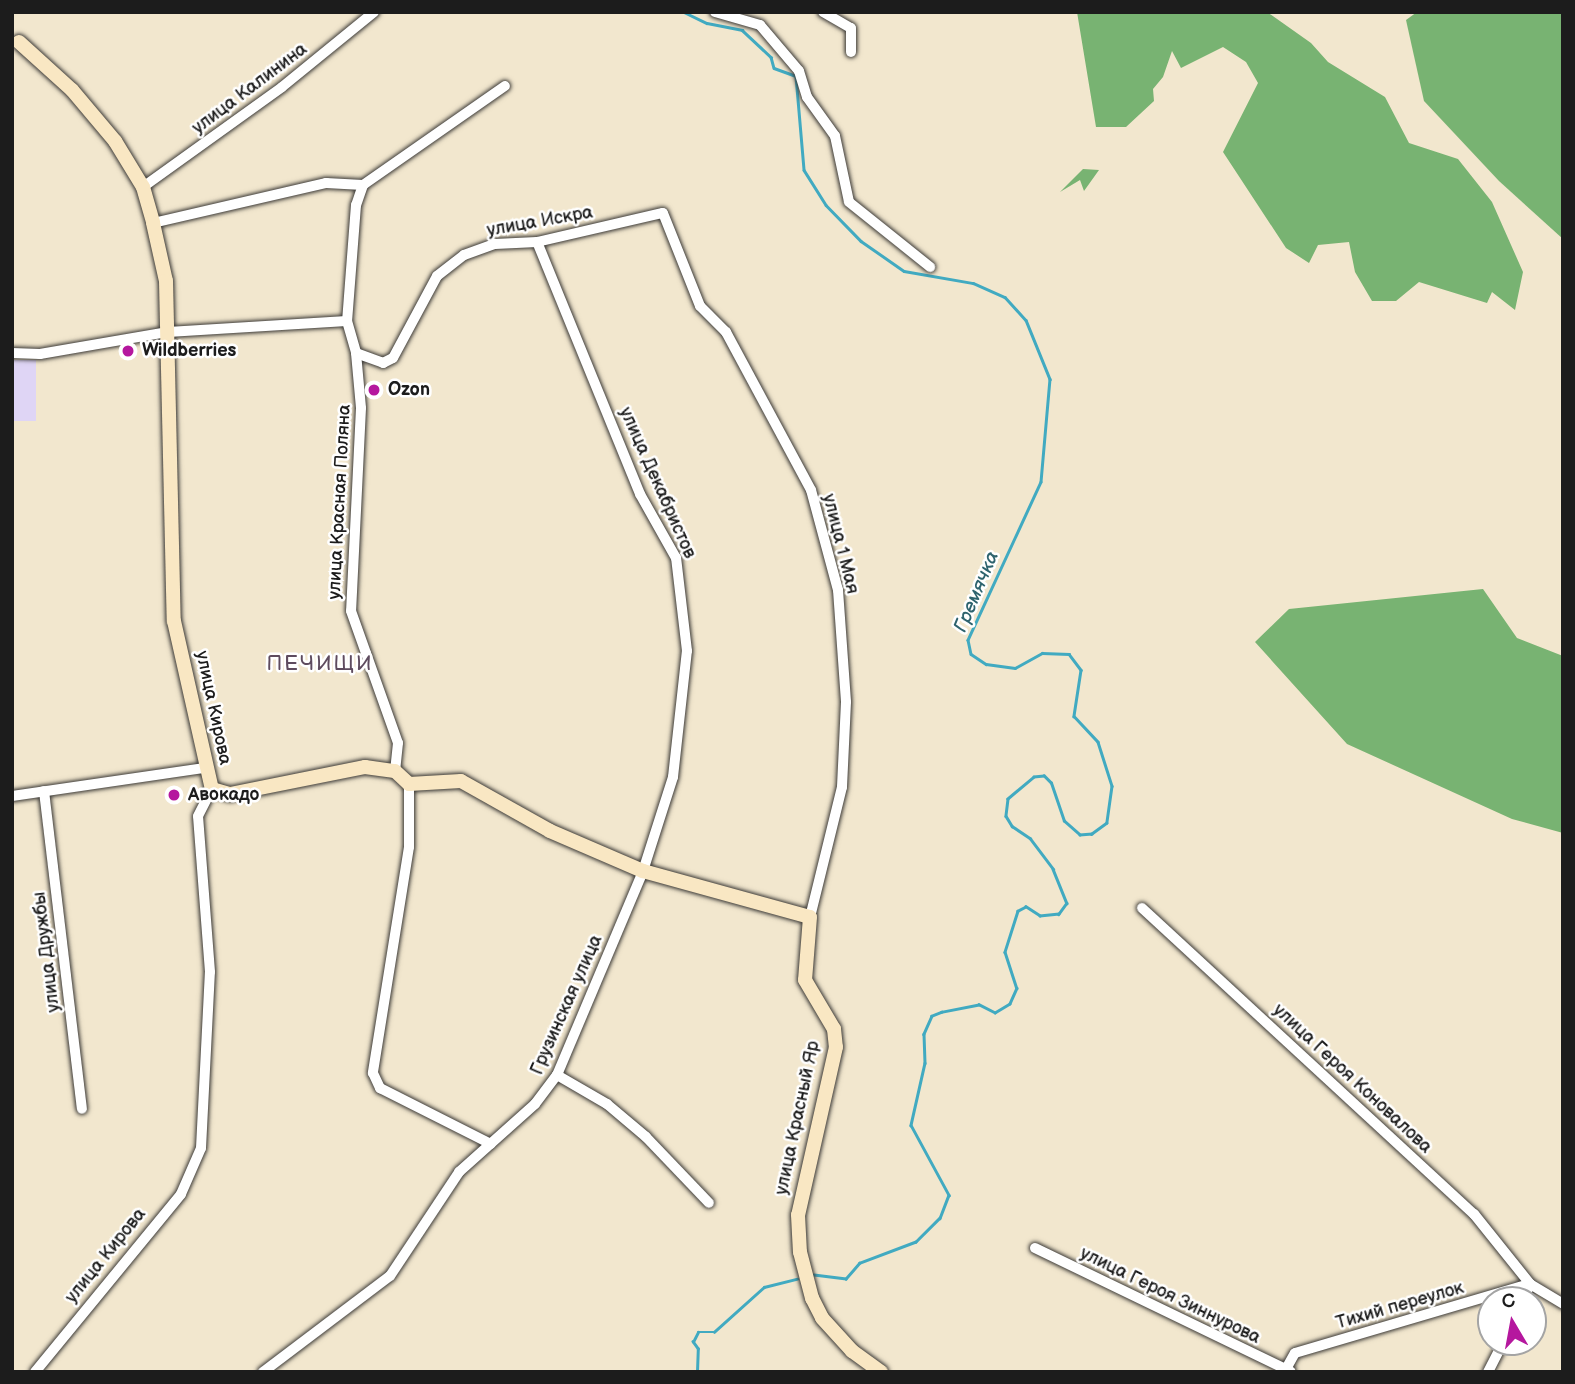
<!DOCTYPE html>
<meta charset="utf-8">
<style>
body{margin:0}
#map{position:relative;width:1575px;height:1384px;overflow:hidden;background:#f2e7ce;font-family:"Balsamiq Sans",sans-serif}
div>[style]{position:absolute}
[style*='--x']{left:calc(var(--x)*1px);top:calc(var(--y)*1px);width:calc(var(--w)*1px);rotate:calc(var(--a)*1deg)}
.built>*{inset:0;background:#dfd5f5;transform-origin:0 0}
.forest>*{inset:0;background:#78b372}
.stream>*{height:2.5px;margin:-1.25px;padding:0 1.25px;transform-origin:1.25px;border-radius:1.25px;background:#41aac1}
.roads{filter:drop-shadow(0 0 2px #3c3a37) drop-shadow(0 0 2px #3c3a37)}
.street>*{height:10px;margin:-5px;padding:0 5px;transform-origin:5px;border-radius:5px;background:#fff}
.secondary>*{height:14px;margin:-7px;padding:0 7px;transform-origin:7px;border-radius:7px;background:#f9e7c3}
.dots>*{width:19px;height:19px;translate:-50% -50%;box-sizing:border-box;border:4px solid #fff;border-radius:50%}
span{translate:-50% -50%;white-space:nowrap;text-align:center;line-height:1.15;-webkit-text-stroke:5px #fff;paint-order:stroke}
.street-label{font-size:18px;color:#1c1c1c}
.poi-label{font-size:18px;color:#1c1c1c;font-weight:700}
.left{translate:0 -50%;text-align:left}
.water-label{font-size:19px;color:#2e636e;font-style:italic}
.quarter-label{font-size:21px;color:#5e4b5e;letter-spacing:2px}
.frame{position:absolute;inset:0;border:14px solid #1c1c1c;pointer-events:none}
.north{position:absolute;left:1477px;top:1286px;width:70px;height:70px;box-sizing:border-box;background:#fff;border:2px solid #a4a4a4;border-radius:50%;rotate:350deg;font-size:19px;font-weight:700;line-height:28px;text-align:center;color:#1c1c1c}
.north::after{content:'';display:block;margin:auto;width:24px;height:32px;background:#b5179e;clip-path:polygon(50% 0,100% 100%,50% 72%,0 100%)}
</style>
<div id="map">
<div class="built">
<i style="left:12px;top:360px;width:24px;height:61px"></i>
</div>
<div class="forest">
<i style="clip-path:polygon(1077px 12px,1267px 12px,1311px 43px,1328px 62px,1385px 97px,1409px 143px,1458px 159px,1492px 202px,1523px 272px,1515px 310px,1492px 292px,1487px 303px,1419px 282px,1396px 301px,1372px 301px,1355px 272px,1349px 242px,1318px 245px,1309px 263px,1286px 248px,1223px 152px,1258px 83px,1246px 62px,1223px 47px,1181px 68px,1172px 51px,1163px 77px,1153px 89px,1154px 101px,1126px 127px,1096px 127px)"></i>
<i style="clip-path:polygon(1417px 12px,1563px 12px,1563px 239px,1499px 181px,1424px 101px,1406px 20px)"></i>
<i style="clip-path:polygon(1083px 169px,1099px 170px,1084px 191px,1080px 180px,1060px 192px)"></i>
<i style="clip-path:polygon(1483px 589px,1517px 638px,1563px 656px,1563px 833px,1512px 819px,1347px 744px,1255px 642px,1289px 609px)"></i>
</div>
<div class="stream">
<i style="--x:684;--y:12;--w:25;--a:26"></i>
<i style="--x:707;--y:23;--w:36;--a:11"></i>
<i style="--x:742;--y:30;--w:40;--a:43"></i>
<i style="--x:771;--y:57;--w:11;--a:75"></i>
<i style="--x:774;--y:68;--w:23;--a:20"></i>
<i style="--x:796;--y:76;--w:94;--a:85.1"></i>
<i style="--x:804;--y:170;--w:41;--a:57.8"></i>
<i style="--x:826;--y:205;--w:50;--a:45.8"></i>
<i style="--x:861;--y:241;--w:52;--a:34.9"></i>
<i style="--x:904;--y:271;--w:70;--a:9.9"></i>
<i style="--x:973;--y:283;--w:35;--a:24"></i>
<i style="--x:1005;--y:297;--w:31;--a:48"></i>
<i style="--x:1026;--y:320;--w:64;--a:67.9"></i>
<i style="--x:1050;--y:379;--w:103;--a:95"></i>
<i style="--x:1041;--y:482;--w:174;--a:114.8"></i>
<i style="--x:968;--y:640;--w:14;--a:78"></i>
<i style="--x:971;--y:654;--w:18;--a:34"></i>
<i style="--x:986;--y:664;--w:29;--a:8"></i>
<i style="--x:1015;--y:668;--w:31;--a:-29"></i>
<i style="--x:1042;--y:653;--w:27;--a:2"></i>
<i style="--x:1069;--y:654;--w:20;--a:53"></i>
<i style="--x:1081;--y:670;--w:47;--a:98.7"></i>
<i style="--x:1074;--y:716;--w:35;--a:47"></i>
<i style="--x:1098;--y:742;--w:46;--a:72.3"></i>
<i style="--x:1112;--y:786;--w:37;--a:98"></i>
<i style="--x:1107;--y:823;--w:19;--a:144"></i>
<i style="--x:1092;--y:834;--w:12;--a:175"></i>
<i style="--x:1080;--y:835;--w:21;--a:-139"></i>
<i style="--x:1064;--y:821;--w:40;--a:-108.9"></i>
<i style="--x:1051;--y:783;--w:10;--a:-135"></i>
<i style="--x:1044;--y:776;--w:10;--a:174"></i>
<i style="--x:1034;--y:777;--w:34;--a:140"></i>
<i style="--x:1008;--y:799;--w:17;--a:97"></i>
<i style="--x:1006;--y:816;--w:12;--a:59"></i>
<i style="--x:1012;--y:826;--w:22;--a:34"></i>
<i style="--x:1030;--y:838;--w:39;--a:53"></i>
<i style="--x:1053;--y:869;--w:37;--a:68"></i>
<i style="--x:1067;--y:903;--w:14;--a:126"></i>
<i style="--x:1059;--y:914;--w:19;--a:174"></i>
<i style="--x:1040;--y:916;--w:17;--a:-147"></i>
<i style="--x:1026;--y:907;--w:9;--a:153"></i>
<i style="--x:1018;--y:911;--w:43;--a:107.6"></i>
<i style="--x:1005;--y:952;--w:38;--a:72"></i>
<i style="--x:1017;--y:988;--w:17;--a:114"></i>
<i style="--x:1010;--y:1004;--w:17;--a:149"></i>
<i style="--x:995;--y:1013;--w:18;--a:-153"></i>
<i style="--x:979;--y:1005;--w:38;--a:169"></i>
<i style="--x:942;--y:1012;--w:11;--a:158"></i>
<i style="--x:932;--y:1016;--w:20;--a:114"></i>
<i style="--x:924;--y:1034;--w:29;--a:88"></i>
<i style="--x:925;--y:1063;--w:64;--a:102.7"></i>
<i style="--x:911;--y:1125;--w:80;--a:61.5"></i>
<i style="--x:949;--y:1195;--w:25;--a:111"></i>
<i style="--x:940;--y:1218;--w:34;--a:135"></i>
<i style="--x:916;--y:1242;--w:60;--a:159.4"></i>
<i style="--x:860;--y:1263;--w:21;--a:131"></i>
<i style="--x:846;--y:1279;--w:32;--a:-173"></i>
<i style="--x:697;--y:1372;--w:23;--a:-88"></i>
<i style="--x:698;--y:1349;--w:9;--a:-126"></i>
<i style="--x:693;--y:1342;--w:11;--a:-63"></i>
<i style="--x:698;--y:1332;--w:16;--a:0"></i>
<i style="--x:714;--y:1332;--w:67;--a:-42"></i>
<i style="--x:764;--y:1287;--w:34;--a:-14"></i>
</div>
<div class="roads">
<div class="street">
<i style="--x:715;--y:12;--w:47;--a:16.1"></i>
<i style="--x:760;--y:25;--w:60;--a:49.7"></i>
<i style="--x:799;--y:71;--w:27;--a:73"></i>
<i style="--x:807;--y:97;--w:48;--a:54.3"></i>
<i style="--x:835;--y:136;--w:67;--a:78"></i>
<i style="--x:849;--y:202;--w:104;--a:38.7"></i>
<i style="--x:823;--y:12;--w:32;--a:30"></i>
<i style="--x:851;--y:28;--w:24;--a:90"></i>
<i style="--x:363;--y:185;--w:21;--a:109"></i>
<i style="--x:356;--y:205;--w:116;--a:94.4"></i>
<i style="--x:347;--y:321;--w:33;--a:74"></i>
<i style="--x:356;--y:353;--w:55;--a:84.8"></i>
<i style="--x:361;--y:408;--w:203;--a:92.8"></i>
<i style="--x:351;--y:611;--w:140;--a:70.4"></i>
<i style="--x:398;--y:743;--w:28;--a:96"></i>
<i style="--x:143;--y:187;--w:171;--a:-35.7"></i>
<i style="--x:282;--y:87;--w:119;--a:-39.2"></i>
<i style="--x:153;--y:223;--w:178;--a:-13"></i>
<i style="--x:326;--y:183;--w:37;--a:3"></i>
<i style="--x:363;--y:185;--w:173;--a:-34.9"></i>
<i style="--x:12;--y:353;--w:28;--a:2"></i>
<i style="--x:40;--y:354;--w:130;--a:-9.8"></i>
<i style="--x:168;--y:332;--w:179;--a:-3.5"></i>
<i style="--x:356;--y:353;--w:29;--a:20"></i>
<i style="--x:383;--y:363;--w:11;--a:-27"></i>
<i style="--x:393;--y:358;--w:93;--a:-61.8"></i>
<i style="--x:437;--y:276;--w:34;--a:-38"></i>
<i style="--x:464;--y:255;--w:33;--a:-20"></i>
<i style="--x:495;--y:244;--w:42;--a:-2.7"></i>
<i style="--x:537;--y:242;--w:129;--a:-13"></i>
<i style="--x:663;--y:213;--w:100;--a:68.3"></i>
<i style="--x:700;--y:306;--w:37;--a:45"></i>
<i style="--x:726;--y:332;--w:179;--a:61.7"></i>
<i style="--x:811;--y:490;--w:104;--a:74.9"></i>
<i style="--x:838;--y:590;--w:112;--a:85.9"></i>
<i style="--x:846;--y:702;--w:85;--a:92.7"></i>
<i style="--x:842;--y:787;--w:134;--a:103.8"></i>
<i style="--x:409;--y:784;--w:63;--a:90"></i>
<i style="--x:409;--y:847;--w:229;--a:99.1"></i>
<i style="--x:373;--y:1073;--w:17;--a:65"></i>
<i style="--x:380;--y:1088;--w:124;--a:26.8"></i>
<i style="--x:44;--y:791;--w:320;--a:83.2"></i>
<i style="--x:12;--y:796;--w:195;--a:-8.3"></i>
<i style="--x:1142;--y:908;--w:452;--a:42.7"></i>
<i style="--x:1474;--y:1214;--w:90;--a:51.3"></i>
<i style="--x:1530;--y:1284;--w:39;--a:31"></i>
<i style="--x:557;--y:1075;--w:58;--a:30.1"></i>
<i style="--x:607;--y:1104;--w:51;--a:40.2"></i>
<i style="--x:646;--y:1137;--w:91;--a:46.3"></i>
<i style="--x:1035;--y:1248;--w:284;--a:25.8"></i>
<i style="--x:1523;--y:1300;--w:17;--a:-66"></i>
<i style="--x:1286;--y:1369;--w:18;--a:-61"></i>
<i style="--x:1295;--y:1353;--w:245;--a:-16.4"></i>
<i style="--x:35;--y:1372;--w:230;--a:-50.6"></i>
<i style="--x:181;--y:1194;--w:50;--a:-66.5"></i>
<i style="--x:201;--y:1148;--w:176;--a:-87.1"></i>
<i style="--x:210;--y:972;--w:156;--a:-94.4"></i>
<i style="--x:198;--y:816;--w:30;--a:-63"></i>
<i style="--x:263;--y:1372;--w:159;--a:-37.1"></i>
<i style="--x:390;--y:1276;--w:125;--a:-56.4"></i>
<i style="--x:459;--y:1172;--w:102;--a:-41.8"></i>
<i style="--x:535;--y:1104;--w:36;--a:-53"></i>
<i style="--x:557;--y:1075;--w:221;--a:-67.1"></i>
<i style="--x:643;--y:871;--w:99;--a:-72.3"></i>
<i style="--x:673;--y:777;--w:127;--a:-83.7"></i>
<i style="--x:687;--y:651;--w:94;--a:-96.7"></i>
<i style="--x:676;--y:558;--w:73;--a:-119.4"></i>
<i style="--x:640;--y:494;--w:272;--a:-112.2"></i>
<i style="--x:1488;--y:1372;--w:34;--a:-63"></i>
</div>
<div class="secondary">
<i style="--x:19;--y:42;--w:72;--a:42.2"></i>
<i style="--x:72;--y:90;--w:67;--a:49.9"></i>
<i style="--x:115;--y:141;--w:54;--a:58.7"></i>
<i style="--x:143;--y:187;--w:37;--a:74"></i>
<i style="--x:153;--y:223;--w:59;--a:77.4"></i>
<i style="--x:166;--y:281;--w:340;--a:88.7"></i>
<i style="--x:174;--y:621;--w:172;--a:77.3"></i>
<i style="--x:212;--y:789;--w:19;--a:16"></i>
<i style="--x:230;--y:794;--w:138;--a:-11.3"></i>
<i style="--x:365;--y:767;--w:30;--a:8"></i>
<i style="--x:395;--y:771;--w:19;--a:43"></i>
<i style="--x:409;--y:784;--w:52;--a:-3.3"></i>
<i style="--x:461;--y:781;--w:102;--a:29.3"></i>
<i style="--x:550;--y:831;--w:101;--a:23.3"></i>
<i style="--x:643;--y:871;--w:173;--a:15.4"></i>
<i style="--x:810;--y:917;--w:63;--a:94.5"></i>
<i style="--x:805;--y:980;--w:57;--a:59.4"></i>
<i style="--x:834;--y:1029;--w:18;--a:84"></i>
<i style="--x:836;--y:1047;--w:172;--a:102.7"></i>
<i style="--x:798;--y:1215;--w:37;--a:87"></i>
<i style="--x:800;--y:1252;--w:48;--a:75.4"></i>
<i style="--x:812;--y:1298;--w:22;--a:63"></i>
<i style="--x:822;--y:1318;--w:45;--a:47.7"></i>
<i style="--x:852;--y:1351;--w:36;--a:36"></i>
</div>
</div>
<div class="dots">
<i style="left:128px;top:351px;background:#b5179e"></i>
<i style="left:374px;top:390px;background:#b5179e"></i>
<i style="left:174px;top:795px;background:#b5179e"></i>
</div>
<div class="street-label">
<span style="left:250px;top:89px;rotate:-37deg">улица Калинина</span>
<span style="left:540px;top:222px;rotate:-10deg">улица Искра</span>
<span style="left:657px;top:483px;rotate:66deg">улица Декабристов</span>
<span style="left:340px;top:502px;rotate:-87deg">улица Красная Поляна</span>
<span style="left:840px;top:544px;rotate:76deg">улица 1 Мая</span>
<span style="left:213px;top:708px;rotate:78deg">улица Кирова</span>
<span style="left:47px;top:952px;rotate:-97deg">улица Дружбы</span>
<span style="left:567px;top:1005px;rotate:-66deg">Грузинская улица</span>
<span style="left:1352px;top:1079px;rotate:43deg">улица Героя Коновалова</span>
<span style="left:798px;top:1118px;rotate:-78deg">улица Красный Яр</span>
<span style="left:106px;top:1256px;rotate:-51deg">улица Кирова</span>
<span style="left:1170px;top:1296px;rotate:26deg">улица Героя Зиннурова</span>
<span style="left:1400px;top:1306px;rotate:-16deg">Тихий переулок</span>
</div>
<div class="poi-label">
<span class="left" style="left:142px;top:351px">Wildberries</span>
<span class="left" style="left:388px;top:390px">Ozon</span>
<span class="left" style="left:188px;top:795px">Авокадо</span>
</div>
<div class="water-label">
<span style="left:977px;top:592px;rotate:-67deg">Гремячка</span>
</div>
<div class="quarter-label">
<span style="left:320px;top:664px">ПЕЧИЩИ</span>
</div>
<div class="frame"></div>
<div class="north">С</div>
</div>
